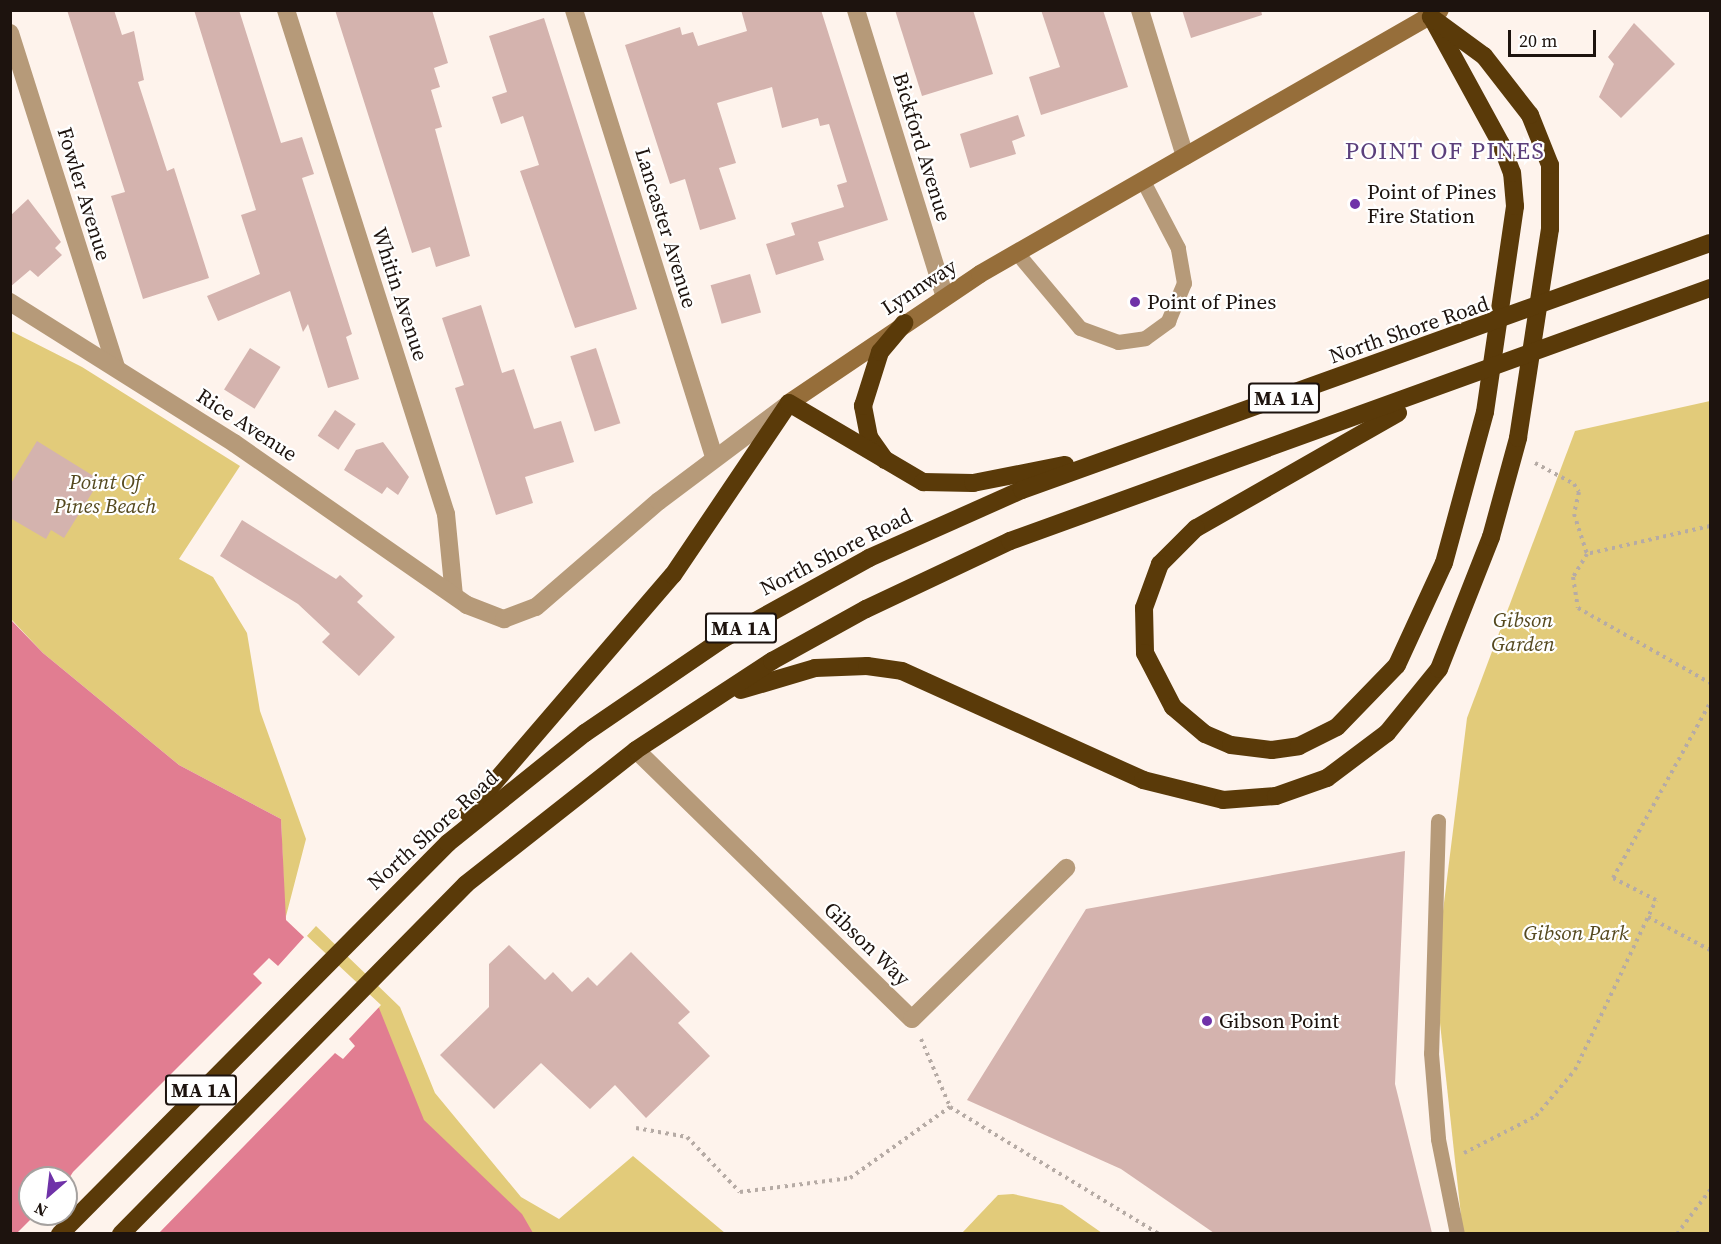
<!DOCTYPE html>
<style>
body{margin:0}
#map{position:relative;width:1721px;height:1244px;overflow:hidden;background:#fef3ec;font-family:"Source Serif 4",serif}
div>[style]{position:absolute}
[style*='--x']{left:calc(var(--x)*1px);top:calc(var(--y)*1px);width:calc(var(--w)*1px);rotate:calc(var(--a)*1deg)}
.green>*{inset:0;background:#e2cb7a}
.water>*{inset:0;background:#e17d91}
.pier>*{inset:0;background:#fef3ec}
.building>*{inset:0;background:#d4b3ae;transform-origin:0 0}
.path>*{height:4px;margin-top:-2px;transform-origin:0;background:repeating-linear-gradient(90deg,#b6aba5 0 3px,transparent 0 7.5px)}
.lane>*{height:15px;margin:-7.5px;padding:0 7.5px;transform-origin:7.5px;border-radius:7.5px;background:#b69a79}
.street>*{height:18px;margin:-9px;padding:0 9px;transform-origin:9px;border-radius:9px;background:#b69a79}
.secondary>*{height:18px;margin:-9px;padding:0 9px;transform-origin:9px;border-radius:9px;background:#966e3a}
.highway>*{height:18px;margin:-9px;padding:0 9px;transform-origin:9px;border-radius:9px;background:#5a3a09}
.dots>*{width:16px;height:16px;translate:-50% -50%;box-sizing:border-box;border:3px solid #fff;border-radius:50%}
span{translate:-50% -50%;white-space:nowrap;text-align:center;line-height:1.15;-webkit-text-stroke:4.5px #fff;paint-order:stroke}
.shield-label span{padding:2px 4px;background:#fff;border:2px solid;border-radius:4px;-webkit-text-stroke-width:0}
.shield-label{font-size:20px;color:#1d130e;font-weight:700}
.street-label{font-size:21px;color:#1d130e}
.poi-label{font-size:21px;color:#1d130e}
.left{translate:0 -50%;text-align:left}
.park-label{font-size:21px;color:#55491f;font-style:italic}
.quarter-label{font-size:24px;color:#5c407c;letter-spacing:1.5px}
.frame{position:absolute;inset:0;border:12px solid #1d130e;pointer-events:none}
.north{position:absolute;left:18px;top:1166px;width:60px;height:60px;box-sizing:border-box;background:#fff;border:2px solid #a5a19f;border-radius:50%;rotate:208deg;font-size:16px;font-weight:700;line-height:24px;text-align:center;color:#1d130e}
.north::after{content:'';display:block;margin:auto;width:21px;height:27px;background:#6f32a8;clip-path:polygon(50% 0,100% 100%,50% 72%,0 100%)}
.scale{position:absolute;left:1508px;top:30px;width:88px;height:27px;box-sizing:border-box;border:3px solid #1d130e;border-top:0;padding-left:8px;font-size:18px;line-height:21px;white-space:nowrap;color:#1d130e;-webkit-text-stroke:4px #fff;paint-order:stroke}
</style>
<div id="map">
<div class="green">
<i style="clip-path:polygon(11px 331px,82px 367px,240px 466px,179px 559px,213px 577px,247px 633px,260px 711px,306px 839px,285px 920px,281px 819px,179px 765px,43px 653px,11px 619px)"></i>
<i style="clip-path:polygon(1710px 401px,1710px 1233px,1463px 1234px,1440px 1023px,1441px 927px,1467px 718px,1575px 431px)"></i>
<i style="clip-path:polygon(316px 926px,400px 1007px,435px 1093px,521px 1197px,559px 1219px,633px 1156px,725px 1233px,309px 1233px,283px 962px)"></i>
<i style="clip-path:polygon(1013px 1194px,1062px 1205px,1102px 1233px,962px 1233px,998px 1195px)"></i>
</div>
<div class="water">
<i style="clip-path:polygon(evenodd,10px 619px,43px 653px,179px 765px,281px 819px,286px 920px,379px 1008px,424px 1120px,522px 1214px,533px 1233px,11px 1233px,10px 619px,30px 1178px,66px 1178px,66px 1214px,30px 1214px,30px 1178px)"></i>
</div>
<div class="pier">
<i style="clip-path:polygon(306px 935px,381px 1005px,349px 1039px,355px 1046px,343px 1059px,335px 1053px,158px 1234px,17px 1233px,36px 1214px,66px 1214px,66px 1183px,73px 1172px,262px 983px,253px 974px,269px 958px,278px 966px)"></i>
</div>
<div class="building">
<i style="clip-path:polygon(67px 10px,114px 10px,122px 35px,134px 31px,144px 80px,138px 82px,167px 171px,174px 168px,209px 278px,143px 299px,111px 196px,125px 192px)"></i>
<i style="clip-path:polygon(194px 10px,239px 10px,281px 143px,302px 137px,314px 174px,302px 178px,352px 334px,346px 337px,359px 379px,328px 388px,308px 324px,303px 332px,290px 291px,218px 321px,207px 296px,260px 274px,241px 215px,256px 210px)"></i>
<i style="clip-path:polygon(335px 10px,432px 10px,448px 63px,434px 68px,440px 87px,431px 90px,442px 127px,435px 129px,470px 256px,436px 267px,430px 247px,412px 253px)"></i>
<i style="clip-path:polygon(741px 10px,821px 10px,888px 220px,818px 242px,824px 260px,776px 275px,766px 244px,795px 235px,791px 223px,844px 207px,837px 185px,847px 182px,829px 124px,820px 126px,818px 118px,782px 128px,772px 87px,717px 103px,736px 163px,719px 168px,736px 219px,700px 230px,685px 179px,670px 184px,625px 45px,680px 27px,682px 35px,693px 32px,698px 46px,747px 31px)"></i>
<i style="clip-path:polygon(895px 10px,973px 10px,993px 74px,922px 96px)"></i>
<i style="clip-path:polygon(1041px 10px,1103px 10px,1128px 87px,1041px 115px,1029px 77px,1060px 67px)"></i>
<i style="clip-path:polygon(1182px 10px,1261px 10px,1262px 15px,1191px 38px)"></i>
<i style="clip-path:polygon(544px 18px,637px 309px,575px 328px,520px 171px,539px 165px,523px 116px,501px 124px,492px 97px,507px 92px,489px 36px)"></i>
<i style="clip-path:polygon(1634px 23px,1675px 64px,1621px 118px,1599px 97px,1614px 64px,1608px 57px)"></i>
<i style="clip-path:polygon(1018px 115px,1025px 136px,1012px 141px,1016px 154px,970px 168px,960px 134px)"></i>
<i style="clip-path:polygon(28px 199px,61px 242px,55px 248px,62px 255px,38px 277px,30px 270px,10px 287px,10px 216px)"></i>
<i style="left:750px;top:274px;width:40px;height:41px;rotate:74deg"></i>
<i style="clip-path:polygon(481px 305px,502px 373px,514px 369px,534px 429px,561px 421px,574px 462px,525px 477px,533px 503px,496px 515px,455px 388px,464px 385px,442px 318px)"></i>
<i style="left:250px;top:348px;width:36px;height:49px;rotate:32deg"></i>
<i style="left:596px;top:348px;width:79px;height:27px;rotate:72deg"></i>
<i style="left:335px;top:410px;width:25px;height:31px;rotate:34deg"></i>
<i style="clip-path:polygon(37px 441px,100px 480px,64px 538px,51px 530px,46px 539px,10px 518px,10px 485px)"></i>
<i style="clip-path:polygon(383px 442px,409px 477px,398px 495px,387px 487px,382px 494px,344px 470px,356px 450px)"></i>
<i style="clip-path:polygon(242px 520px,336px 579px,340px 575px,363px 596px,357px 602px,395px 637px,359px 676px,322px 642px,330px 634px,298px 604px,220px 556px)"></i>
<i style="clip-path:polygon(1405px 851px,1395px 1084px,1432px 1233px,1214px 1233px,1121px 1169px,967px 1100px,1086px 909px)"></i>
<i style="clip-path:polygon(509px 945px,545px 980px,553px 972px,572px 992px,588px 977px,597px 986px,631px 952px,690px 1012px,678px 1023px,710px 1056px,646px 1118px,615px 1085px,590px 1109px,541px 1063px,494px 1109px,440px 1055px,489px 1007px,489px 964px)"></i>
</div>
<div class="path">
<i style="--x:1535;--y:463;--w:44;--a:28.3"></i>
<i style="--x:1574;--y:484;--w:9;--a:58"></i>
<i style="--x:1579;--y:492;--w:23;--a:103"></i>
<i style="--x:1574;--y:514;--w:42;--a:72"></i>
<i style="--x:1710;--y:526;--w:126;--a:167.2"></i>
<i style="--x:1587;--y:554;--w:27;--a:121"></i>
<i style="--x:1573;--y:577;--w:31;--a:81"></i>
<i style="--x:1578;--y:608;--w:152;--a:29.6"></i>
<i style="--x:1648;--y:917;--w:70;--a:28"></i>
<i style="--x:921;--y:1039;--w:74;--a:66.9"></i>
<i style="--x:950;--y:1107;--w:245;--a:31.3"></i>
<i style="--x:636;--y:1128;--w:52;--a:10"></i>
<i style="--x:687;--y:1137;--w:76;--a:46.1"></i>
<i style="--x:740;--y:1192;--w:111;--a:-7.3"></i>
<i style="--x:850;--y:1178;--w:123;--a:-35.4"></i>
<i style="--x:1464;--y:1153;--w:81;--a:-27.2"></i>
<i style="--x:1536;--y:1116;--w:60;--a:-49.7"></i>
<i style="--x:1575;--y:1070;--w:188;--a:-64.5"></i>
<i style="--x:1656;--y:900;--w:48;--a:-152.9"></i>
<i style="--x:1613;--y:878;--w:200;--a:-61"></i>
<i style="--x:1677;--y:1234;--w:55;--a:-53.1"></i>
</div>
<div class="lane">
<i style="--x:1017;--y:253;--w:98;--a:50"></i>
<i style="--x:1080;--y:328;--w:40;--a:20.2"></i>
<i style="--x:1118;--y:342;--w:27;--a:-8"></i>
<i style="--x:1145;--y:338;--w:29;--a:-36"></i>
<i style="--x:1168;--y:321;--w:41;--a:-67.2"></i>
<i style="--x:1184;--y:283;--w:36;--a:-100"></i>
<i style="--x:1178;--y:248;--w:76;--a:-117.6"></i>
<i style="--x:1438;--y:821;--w:232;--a:91.7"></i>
<i style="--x:1431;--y:1053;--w:86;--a:85.3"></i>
<i style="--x:1438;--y:1139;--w:97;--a:78.7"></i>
</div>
<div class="street">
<i style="--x:286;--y:10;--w:529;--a:72.39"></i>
<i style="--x:446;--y:514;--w:81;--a:84.4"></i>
<i style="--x:574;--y:10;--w:469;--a:72.6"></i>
<i style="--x:856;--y:10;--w:300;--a:72.8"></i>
<i style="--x:1140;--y:10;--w:153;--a:72.9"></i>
<i style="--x:10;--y:33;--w:351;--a:72.4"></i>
<i style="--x:10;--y:302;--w:265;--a:32.2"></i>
<i style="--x:234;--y:443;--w:284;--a:34.8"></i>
<i style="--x:467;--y:605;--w:40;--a:21"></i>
<i style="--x:504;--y:619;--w:34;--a:-21"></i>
<i style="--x:536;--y:607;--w:162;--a:-40.8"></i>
<i style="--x:659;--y:501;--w:161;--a:-36.9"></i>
<i style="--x:636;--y:750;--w:385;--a:44.3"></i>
<i style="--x:912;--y:1019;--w:216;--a:-44.4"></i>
</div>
<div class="secondary">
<i style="--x:789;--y:403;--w:230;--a:-34"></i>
<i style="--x:980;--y:274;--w:530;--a:-29.85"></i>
</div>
<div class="highway">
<i style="--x:1398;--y:413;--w:232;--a:150.3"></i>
<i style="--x:1196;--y:528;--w:51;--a:135"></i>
<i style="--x:1160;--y:564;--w:47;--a:110"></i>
<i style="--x:1144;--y:608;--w:45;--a:88.7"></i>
<i style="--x:1145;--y:653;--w:61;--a:62.6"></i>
<i style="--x:1173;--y:707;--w:42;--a:40.2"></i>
<i style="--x:1205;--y:734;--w:28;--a:23"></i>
<i style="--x:1231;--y:745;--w:41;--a:7"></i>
<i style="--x:1272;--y:750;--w:27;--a:-8"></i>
<i style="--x:1299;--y:746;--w:42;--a:-26.6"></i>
<i style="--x:1337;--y:727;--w:86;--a:-45.9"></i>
<i style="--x:1397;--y:665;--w:112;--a:-65.3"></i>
<i style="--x:1444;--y:563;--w:156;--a:-74.8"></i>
<i style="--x:1485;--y:412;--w:208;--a:-81.7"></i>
<i style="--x:1515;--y:206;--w:33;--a:-95"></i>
<i style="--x:1512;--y:173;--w:31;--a:-111"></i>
<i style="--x:1501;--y:144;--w:144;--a:-118.7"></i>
<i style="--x:885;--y:460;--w:28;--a:-125"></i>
<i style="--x:869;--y:437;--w:32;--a:-101"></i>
<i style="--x:863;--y:406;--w:57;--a:-72.5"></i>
<i style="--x:880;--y:352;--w:38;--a:-50"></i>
<i style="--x:741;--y:690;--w:77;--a:-16.6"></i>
<i style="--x:815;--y:668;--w:52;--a:-2.2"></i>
<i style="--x:867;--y:666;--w:35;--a:8"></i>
<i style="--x:902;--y:671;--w:265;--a:24.3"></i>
<i style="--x:1143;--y:780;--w:82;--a:14"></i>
<i style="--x:1223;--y:800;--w:53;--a:-4.3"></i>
<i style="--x:1276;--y:796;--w:54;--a:-19.4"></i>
<i style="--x:1327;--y:778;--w:75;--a:-36.9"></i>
<i style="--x:1387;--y:733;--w:82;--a:-50.9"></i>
<i style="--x:1439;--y:669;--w:142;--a:-68.5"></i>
<i style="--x:1491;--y:537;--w:103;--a:-74.7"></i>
<i style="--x:1518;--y:438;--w:211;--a:-81.3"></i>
<i style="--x:1550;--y:229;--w:64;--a:-90"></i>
<i style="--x:1550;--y:165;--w:54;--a:-111.8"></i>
<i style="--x:1530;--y:115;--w:75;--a:-127.9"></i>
<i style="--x:1484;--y:56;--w:66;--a:-143.7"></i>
<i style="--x:468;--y:813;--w:314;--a:-49.3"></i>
<i style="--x:673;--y:575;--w:207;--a:-56"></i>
<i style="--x:789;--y:403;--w:156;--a:30.5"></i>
<i style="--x:923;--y:482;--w:50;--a:1.1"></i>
<i style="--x:973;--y:483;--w:94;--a:-11.1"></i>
<i style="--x:60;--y:1234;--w:551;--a:-45.22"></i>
<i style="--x:448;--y:843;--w:176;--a:-38.8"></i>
<i style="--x:585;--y:733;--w:167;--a:-34.3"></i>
<i style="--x:723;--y:639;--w:167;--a:-29"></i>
<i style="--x:869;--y:558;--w:167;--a:-24"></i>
<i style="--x:1022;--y:490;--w:731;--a:-19.75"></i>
<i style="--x:121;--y:1234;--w:491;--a:-45.4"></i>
<i style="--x:466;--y:884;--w:216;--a:-38.2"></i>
<i style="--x:636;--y:750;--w:163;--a:-33.2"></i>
<i style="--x:772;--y:661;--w:107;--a:-29"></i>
<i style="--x:866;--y:609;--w:159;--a:-25.3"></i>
<i style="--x:1010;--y:541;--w:744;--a:-19.87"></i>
</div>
<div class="dots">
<i style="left:1355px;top:204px;background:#6f32a8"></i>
<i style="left:1135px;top:302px;background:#6f32a8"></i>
<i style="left:1207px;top:1021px;background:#6f32a8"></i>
</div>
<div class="shield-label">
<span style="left:1284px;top:398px">MA 1A</span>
<span style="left:741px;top:628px">MA 1A</span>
<span style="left:201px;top:1090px">MA 1A</span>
</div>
<div class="street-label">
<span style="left:922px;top:147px;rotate:73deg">Bickford Avenue</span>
<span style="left:84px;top:194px;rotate:73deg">Fowler Avenue</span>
<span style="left:666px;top:228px;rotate:73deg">Lancaster Avenue</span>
<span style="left:919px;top:287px;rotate:-33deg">Lynnway</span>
<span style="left:400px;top:294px;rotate:72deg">Whitin Avenue</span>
<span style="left:1409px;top:330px;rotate:-19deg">North Shore Road</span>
<span style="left:247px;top:425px;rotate:33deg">Rice Avenue</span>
<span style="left:836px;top:552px;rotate:-27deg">North Shore Road</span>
<span style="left:433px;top:830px;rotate:-42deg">North Shore Road</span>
<span style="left:867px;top:944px;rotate:44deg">Gibson Way</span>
</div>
<div class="poi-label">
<span class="left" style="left:1367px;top:204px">Point of Pines<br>Fire Station</span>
<span class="left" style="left:1147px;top:302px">Point of Pines</span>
<span class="left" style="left:1219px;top:1021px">Gibson Point</span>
</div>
<div class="park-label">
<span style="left:105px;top:494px">Point Of<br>Pines Beach</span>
<span style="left:1523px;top:632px">Gibson<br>Garden</span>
<span style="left:1576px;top:933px">Gibson Park</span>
</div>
<div class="quarter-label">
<span style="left:1445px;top:151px">POINT OF PINES</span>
</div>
<div class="frame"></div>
<div class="north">N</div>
<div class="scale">20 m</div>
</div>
